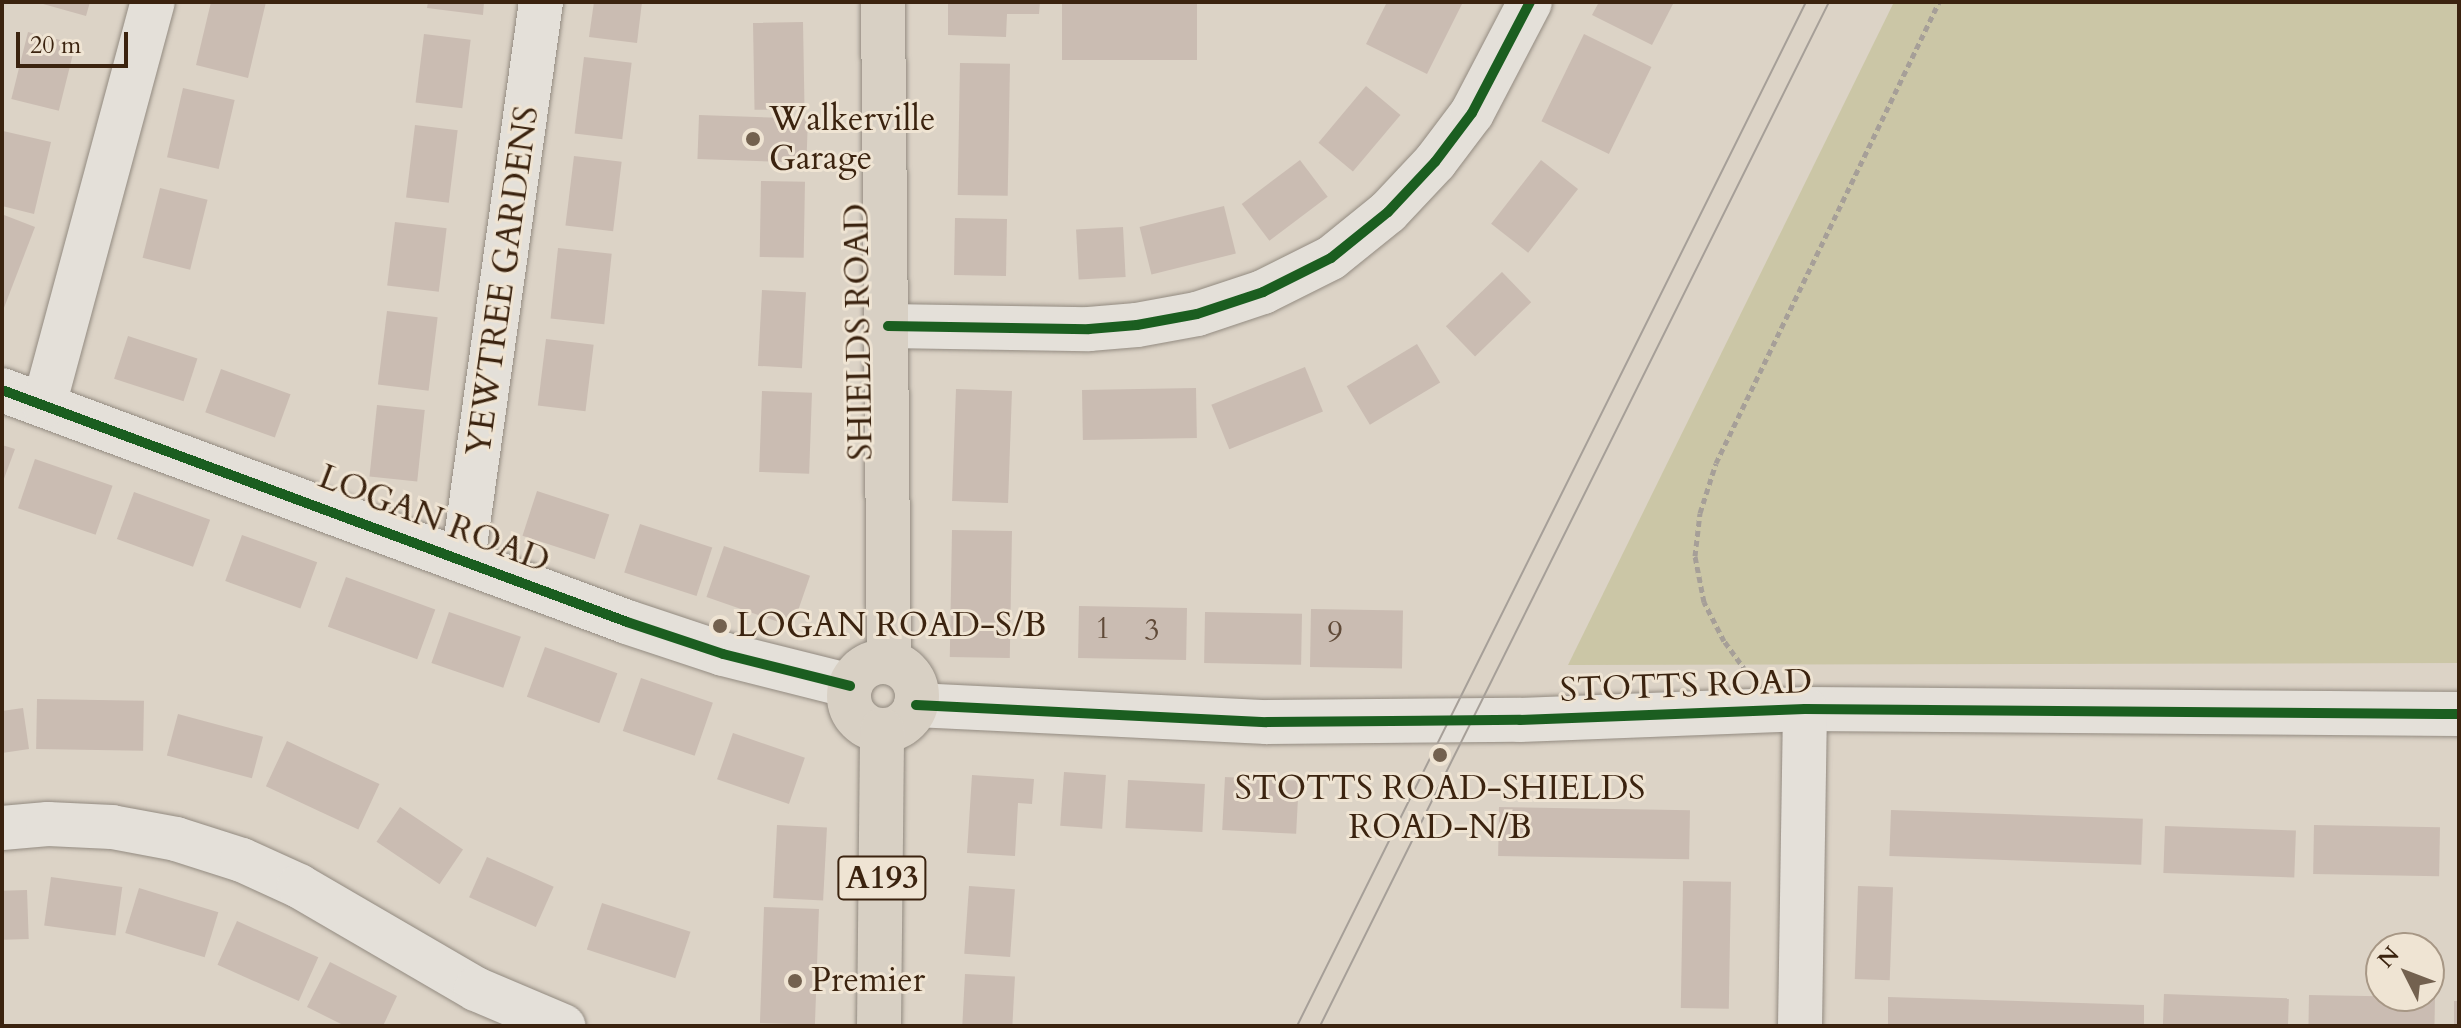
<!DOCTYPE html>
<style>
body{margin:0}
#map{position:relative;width:2461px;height:1028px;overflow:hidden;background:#dcd3c6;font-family:Cardo,serif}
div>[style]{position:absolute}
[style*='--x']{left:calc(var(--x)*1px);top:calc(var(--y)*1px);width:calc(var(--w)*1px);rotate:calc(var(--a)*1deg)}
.green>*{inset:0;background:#cbc6a6}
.building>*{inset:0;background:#cabcb2;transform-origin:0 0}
.path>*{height:5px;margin-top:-2.5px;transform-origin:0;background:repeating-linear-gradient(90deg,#a69f98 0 6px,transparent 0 10px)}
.roads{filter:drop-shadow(0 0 2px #938b81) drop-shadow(0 0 2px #938b81)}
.minor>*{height:44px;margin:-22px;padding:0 22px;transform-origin:22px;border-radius:22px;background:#e4e0d9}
.major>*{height:44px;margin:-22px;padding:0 22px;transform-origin:22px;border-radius:22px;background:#d8d0c4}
.major>.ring{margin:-22px;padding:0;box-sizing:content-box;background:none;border:44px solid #d8d0c4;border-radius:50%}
.tram>*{height:2px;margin:-1px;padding:0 1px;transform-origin:1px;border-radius:1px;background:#a69f98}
.cycleway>*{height:10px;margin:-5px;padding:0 5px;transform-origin:5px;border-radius:5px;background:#1b5e20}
.dots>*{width:22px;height:22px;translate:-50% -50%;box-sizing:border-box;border:4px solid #efe4d3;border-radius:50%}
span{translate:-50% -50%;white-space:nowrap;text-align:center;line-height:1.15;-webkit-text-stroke:6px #efe4d3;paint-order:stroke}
.number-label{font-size:30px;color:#604a38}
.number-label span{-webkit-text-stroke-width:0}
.shield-label span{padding:2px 6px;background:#efe4d3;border:2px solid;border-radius:6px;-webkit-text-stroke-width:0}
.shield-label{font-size:32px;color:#3b230f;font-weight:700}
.poi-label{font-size:34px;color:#3b230f}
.left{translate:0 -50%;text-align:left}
.street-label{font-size:34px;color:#3b230f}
.frame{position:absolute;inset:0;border:4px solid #3b230f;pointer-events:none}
.north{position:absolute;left:2365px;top:932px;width:80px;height:80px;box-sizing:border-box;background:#efe4d3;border:2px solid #a79785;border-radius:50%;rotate:312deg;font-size:22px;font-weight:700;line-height:32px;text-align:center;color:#3b230f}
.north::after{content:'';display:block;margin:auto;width:28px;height:36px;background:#73614f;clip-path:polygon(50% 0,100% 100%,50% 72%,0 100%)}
.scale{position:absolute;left:16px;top:32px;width:112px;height:36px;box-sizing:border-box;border:4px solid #3b230f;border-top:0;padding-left:10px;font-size:24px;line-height:28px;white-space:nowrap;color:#3b230f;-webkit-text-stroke:6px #efe4d3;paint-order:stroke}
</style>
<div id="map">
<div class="green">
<i style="clip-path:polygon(1894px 2px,2459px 2px,2459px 663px,1568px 665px)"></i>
</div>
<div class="building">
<i style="clip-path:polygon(36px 2px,90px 2px,86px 16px)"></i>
<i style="clip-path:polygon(211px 2px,266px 2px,248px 78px,196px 65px)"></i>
<i style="clip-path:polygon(428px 2px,484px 2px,483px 15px,427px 8px)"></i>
<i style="clip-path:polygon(594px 2px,642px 2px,637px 43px,589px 37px)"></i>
<i style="clip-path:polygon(948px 2px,1040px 2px,1039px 14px,1007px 14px,1006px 37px,948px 35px)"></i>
<i style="left:1062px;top:2px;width:135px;height:58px"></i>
<i style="clip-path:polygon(1387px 2px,1463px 2px,1427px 74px,1366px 44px)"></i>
<i style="clip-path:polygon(1599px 2px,1674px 2px,1652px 45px,1592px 15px)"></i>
<i style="left:803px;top:22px;width:87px;height:50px;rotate:89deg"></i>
<i style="left:28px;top:32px;width:49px;height:69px;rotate:14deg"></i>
<i style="left:424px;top:34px;width:47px;height:69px;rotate:7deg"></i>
<i style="left:1584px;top:34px;width:75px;height:97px;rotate:26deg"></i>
<i style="left:584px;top:57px;width:48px;height:77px;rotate:7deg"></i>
<i style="left:960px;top:63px;width:50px;height:132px;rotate:1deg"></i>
<i style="left:1366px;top:86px;width:45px;height:74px;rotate:40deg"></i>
<i style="left:183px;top:88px;width:53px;height:71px;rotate:13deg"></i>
<i style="left:699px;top:115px;width:109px;height:44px;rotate:2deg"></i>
<i style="left:415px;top:125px;width:43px;height:73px;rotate:7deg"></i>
<i style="clip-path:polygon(3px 131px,51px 142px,34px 214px,2px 206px)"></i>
<i style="left:574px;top:156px;width:48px;height:70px;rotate:7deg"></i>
<i style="left:1300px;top:160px;width:46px;height:73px;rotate:53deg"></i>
<i style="left:1541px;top:160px;width:47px;height:81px;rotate:38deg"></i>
<i style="left:761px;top:181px;width:44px;height:76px;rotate:1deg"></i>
<i style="left:160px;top:188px;width:49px;height:72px;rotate:14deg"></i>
<i style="left:1224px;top:206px;width:49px;height:87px;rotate:76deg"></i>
<i style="clip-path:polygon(4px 215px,35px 227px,2px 313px,2px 220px)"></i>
<i style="left:955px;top:218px;width:52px;height:57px;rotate:1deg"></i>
<i style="left:395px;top:222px;width:52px;height:64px;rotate:7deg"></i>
<i style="left:1123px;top:227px;width:50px;height:47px;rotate:87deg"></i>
<i style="left:558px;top:248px;width:54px;height:71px;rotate:6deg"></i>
<i style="left:1502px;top:272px;width:42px;height:78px;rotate:46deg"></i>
<i style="left:762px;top:290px;width:44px;height:76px;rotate:3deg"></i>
<i style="left:387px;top:311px;width:51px;height:74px;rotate:7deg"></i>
<i style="left:128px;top:336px;width:73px;height:45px;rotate:18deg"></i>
<i style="left:546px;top:339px;width:48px;height:67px;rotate:7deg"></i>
<i style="left:1417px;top:344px;width:45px;height:82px;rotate:59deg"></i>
<i style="left:1305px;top:367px;width:48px;height:101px;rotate:68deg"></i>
<i style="left:221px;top:369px;width:74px;height:46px;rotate:20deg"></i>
<i style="left:1196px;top:388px;width:50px;height:114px;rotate:89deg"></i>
<i style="left:956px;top:389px;width:56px;height:112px;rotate:2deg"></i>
<i style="left:762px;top:391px;width:50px;height:81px;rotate:2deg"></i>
<i style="left:377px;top:405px;width:48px;height:72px;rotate:6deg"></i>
<i style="clip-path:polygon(2px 445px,15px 449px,2px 484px)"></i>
<i style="left:35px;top:459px;width:82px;height:52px;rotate:19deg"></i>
<i style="left:537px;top:491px;width:76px;height:47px;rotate:18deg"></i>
<i style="left:134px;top:492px;width:81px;height:50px;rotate:20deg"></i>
<i style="left:640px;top:524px;width:76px;height:51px;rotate:18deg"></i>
<i style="left:952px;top:530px;width:60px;height:127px;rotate:1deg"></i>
<i style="left:242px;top:535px;width:80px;height:49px;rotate:20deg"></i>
<i style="left:724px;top:546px;width:91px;height:54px;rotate:19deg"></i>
<i style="left:346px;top:577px;width:95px;height:53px;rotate:20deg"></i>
<i style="left:1079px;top:606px;width:108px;height:52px;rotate:1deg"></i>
<i style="left:1311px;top:609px;width:92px;height:58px;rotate:1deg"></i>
<i style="left:449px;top:612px;width:76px;height:54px;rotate:19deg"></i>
<i style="left:1205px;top:612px;width:97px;height:51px;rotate:1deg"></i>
<i style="left:545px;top:647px;width:77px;height:53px;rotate:20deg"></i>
<i style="left:641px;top:678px;width:76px;height:56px;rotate:19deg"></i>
<i style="left:37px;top:699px;width:107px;height:50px;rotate:1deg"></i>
<i style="clip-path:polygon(23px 708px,29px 749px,2px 753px,2px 711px)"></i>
<i style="left:178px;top:714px;width:88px;height:43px;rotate:15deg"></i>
<i style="left:733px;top:733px;width:76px;height:49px;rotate:19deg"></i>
<i style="left:287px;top:741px;width:102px;height:50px;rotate:25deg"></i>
<i style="left:1064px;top:772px;width:42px;height:54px;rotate:4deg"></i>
<i style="clip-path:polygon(972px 775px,1034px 779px,1032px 804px,1018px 803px,1015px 856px,967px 853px)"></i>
<i style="left:1225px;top:777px;width:74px;height:53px;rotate:3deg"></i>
<i style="left:1128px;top:780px;width:77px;height:48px;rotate:3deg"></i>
<i style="left:400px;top:807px;width:76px;height:42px;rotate:34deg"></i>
<i style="left:1499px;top:807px;width:191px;height:49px;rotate:1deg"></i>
<i style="left:1891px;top:810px;width:252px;height:46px;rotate:2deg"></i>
<i style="left:777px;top:825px;width:50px;height:73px;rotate:3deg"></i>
<i style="left:2314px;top:825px;width:126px;height:49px;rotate:1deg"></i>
<i style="left:2165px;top:826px;width:131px;height:47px;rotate:2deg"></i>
<i style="left:487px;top:857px;width:73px;height:44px;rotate:24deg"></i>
<i style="left:51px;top:877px;width:72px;height:49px;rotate:8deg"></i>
<i style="left:1683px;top:881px;width:48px;height:127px;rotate:1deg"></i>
<i style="left:969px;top:886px;width:46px;height:68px;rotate:4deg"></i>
<i style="left:1858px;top:886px;width:35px;height:93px;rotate:2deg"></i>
<i style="left:139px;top:888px;width:83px;height:47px;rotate:17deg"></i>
<i style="left:27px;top:890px;width:49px;height:25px;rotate:88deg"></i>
<i style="left:602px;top:903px;width:93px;height:49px;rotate:18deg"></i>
<i style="left:764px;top:907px;width:55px;height:116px;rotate:2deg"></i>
<i style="left:237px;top:921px;width:89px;height:48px;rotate:24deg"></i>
<i style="clip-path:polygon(330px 962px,397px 996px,383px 1026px,345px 1026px,307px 1007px)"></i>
<i style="left:965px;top:974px;width:50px;height:52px;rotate:3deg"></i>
<i style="left:2164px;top:994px;width:125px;height:32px;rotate:2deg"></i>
<i style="left:2309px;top:995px;width:126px;height:31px;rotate:1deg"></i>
<i style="clip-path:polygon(1888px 997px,2144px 1005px,2144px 1026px,1888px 1026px)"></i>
<i style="left:2454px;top:1001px;width:5px;height:25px"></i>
</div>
<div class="path">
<i style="--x:1746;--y:671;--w:37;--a:-126"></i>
<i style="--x:1724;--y:641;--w:44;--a:-117.1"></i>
<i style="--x:1704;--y:602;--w:47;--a:-101.1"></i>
<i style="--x:1695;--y:556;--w:43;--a:-83.4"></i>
<i style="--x:1700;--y:513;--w:52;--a:-72.3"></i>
<i style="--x:1716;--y:463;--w:512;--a:-64.19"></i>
</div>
<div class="roads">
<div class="minor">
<i style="--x:888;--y:326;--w:201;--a:0.9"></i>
<i style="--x:1089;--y:329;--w:48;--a:-4.8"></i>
<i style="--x:1137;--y:325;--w:61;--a:-10.4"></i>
<i style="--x:1197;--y:314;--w:70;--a:-18.4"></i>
<i style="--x:1263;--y:292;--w:76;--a:-26.6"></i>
<i style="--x:1331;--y:258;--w:73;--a:-38.9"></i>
<i style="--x:1388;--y:212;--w:69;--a:-46.8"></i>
<i style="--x:1435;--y:162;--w:61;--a:-52.9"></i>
<i style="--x:1472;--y:113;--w:125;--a:-62.4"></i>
<i style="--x:2;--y:390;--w:667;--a:20.36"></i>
<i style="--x:627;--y:622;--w:101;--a:18.4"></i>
<i style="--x:723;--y:654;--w:131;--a:14.1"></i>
<i style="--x:44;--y:405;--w:417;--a:-74.9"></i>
<i style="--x:463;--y:560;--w:563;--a:-82.04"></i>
<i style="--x:916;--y:705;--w:351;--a:2.8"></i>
<i style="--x:1267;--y:722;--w:253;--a:-0.5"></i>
<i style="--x:1520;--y:720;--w:285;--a:-2.2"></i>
<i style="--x:1805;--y:709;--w:654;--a:0.44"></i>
<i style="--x:2;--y:828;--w:46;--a:-5"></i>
<i style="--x:48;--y:824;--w:64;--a:2.7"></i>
<i style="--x:112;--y:827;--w:65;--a:10.6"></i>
<i style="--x:176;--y:839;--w:69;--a:17.7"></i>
<i style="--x:242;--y:860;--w:63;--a:24.5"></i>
<i style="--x:299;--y:886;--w:205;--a:30.2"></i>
<i style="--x:476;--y:989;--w:95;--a:23"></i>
<i style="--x:1800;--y:1026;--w:317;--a:-89.1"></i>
</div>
<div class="major">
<i style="--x:883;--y:2;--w:660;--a:89.48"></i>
<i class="ring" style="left:849px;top:662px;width:24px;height:24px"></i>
<i style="--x:879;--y:1026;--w:296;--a:-89.4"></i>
</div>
</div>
<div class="tram">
<i style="--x:1297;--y:1026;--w:1144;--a:-63.57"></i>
<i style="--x:1320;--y:1026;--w:1144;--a:-63.57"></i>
</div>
<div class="cycleway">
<i style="--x:888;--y:326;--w:201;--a:0.9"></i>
<i style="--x:1089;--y:329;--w:48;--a:-4.8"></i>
<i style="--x:1137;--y:325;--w:61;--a:-10.4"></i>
<i style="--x:1197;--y:314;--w:70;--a:-18.4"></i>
<i style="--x:1263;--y:292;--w:76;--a:-26.6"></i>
<i style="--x:1331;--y:258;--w:73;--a:-38.9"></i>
<i style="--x:1388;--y:212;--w:69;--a:-46.8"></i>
<i style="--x:1435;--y:162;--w:61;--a:-52.9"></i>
<i style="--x:1472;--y:113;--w:125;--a:-62.4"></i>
<i style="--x:2;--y:390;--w:667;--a:20.36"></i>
<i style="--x:627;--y:622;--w:101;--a:18.4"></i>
<i style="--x:723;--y:654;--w:131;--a:14.1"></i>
<i style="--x:916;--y:705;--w:351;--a:2.8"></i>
<i style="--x:1267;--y:722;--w:253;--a:-0.5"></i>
<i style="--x:1520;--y:720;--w:285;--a:-2.2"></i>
<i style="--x:1805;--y:709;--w:654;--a:0.44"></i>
</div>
<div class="dots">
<i style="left:753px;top:139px;background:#73614f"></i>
<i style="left:720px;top:626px;background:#73614f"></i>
<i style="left:1440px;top:755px;background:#73614f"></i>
<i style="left:795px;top:981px;background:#73614f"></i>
</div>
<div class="number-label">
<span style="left:1103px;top:629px">1</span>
<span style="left:1152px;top:631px">3</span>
<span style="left:1335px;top:633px">9</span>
</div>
<div class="shield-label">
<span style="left:882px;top:878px">A193</span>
</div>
<div class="poi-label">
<span class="left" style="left:769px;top:139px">Walkerville<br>Garage</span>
<span class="left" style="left:736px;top:626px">LOGAN ROAD-S/B</span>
<span style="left:1440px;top:808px">STOTTS ROAD-SHIELDS<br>ROAD-N/B</span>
<span class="left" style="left:811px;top:981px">Premier</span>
</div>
<div class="street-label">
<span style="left:503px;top:281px;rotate:-82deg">YEWTREE GARDENS</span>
<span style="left:859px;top:332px;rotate:-91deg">SHIELDS ROAD</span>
<span style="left:434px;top:519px;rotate:21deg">LOGAN ROAD</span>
<span style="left:1686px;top:686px;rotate:-2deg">STOTTS ROAD</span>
</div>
<div class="frame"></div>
<div class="north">N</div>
<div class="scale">20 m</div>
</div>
